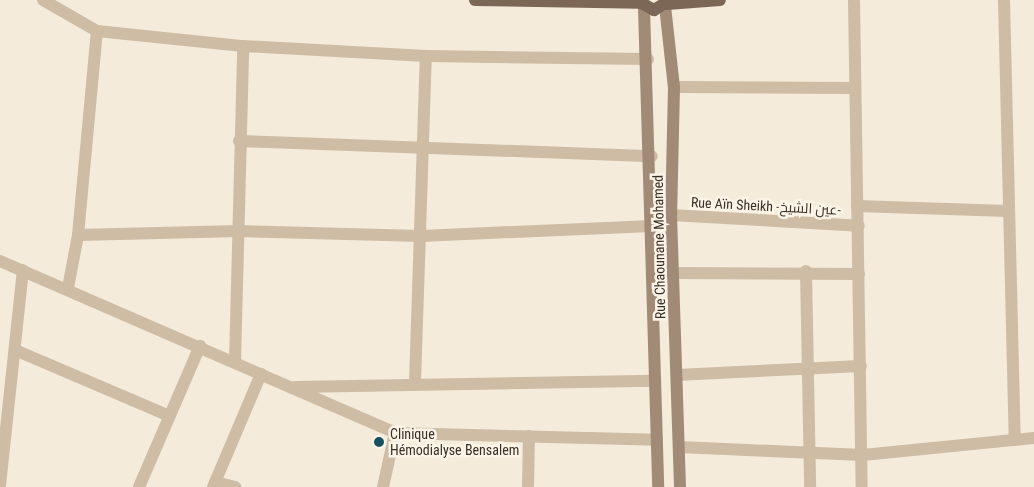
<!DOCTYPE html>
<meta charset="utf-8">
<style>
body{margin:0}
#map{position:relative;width:1034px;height:487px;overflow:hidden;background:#f4ebda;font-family:"Roboto Condensed",Cairo,sans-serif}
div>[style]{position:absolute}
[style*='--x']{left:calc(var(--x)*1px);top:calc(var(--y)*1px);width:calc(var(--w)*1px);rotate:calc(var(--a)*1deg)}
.street>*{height:12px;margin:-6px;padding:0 6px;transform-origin:6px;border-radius:6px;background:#cebca5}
.secondary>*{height:12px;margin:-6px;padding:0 6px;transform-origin:6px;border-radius:6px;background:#a28b76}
.primary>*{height:12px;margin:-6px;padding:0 6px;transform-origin:6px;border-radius:6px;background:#7c6756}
.dots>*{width:14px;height:14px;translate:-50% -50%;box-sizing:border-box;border:2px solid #fbf4e7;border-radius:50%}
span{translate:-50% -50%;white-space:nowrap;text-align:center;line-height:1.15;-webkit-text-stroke:5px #fbf4e7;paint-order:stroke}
.street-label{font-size:14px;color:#392f27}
.poi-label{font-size:14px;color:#392f27}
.left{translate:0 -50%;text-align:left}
</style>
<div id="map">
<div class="street">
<i style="--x:43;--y:0;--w:62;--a:29.9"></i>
<i style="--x:97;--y:31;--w:147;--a:5.9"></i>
<i style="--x:243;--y:46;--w:183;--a:3.1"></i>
<i style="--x:426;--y:56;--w:222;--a:0.8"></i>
<i style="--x:854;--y:0;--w:487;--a:89.1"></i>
<i style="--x:1004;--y:0;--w:440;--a:88.6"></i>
<i style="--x:674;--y:87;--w:181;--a:0.3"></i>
<i style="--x:239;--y:141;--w:413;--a:2.1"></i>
<i style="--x:857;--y:206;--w:151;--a:1.9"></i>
<i style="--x:671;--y:215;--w:188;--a:3.3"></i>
<i style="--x:78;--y:235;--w:161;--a:-1.4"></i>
<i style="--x:239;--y:231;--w:182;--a:1.6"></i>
<i style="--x:421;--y:236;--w:231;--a:-2.5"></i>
<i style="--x:0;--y:261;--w:431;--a:23.5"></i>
<i style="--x:395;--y:433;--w:262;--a:1.5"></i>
<i style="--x:806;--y:271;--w:216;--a:88.9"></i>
<i style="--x:673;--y:273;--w:186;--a:0.3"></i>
<i style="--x:68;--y:288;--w:54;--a:-79.3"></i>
<i style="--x:78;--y:235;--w:205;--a:-84.7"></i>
<i style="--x:15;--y:350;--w:168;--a:23.1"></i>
<i style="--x:235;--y:362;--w:316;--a:-88.5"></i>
<i style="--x:677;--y:375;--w:184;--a:-2.8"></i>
<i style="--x:415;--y:382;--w:326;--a:-88.1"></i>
<i style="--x:295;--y:387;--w:360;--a:-1"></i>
<i style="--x:679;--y:447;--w:184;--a:2.5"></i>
<i style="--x:863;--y:455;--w:172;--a:-5.7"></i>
<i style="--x:215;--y:482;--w:21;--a:14"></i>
<i style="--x:0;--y:485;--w:216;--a:-83.9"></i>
<i style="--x:139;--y:487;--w:154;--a:-66.6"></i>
<i style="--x:213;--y:487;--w:123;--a:-67"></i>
<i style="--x:383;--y:487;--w:55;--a:-77.5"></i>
<i style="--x:528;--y:487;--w:51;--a:-88.9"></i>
</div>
<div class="secondary">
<i style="--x:665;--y:6;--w:81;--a:83.7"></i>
<i style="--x:674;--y:87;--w:128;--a:91.3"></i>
<i style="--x:671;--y:215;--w:272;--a:88.1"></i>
<i style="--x:644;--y:8;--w:479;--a:88.3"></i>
</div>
<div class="primary">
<i style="--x:475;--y:0;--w:164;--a:1"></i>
<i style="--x:636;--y:0;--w:21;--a:29"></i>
<i style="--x:654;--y:10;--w:19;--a:-32"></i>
<i style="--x:667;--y:4;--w:53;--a:-4.3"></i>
</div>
<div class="dots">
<i style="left:379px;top:442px;background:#18525f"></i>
</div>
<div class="street-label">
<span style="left:766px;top:206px;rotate:3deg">Rue Aïn Sheikh -عين الشيخ-</span>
<span style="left:659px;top:247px;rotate:-91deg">Rue Chaounane Mohamed</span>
</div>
<div class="poi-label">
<span class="left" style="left:390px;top:442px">Clinique<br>Hémodialyse Bensalem</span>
</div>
</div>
